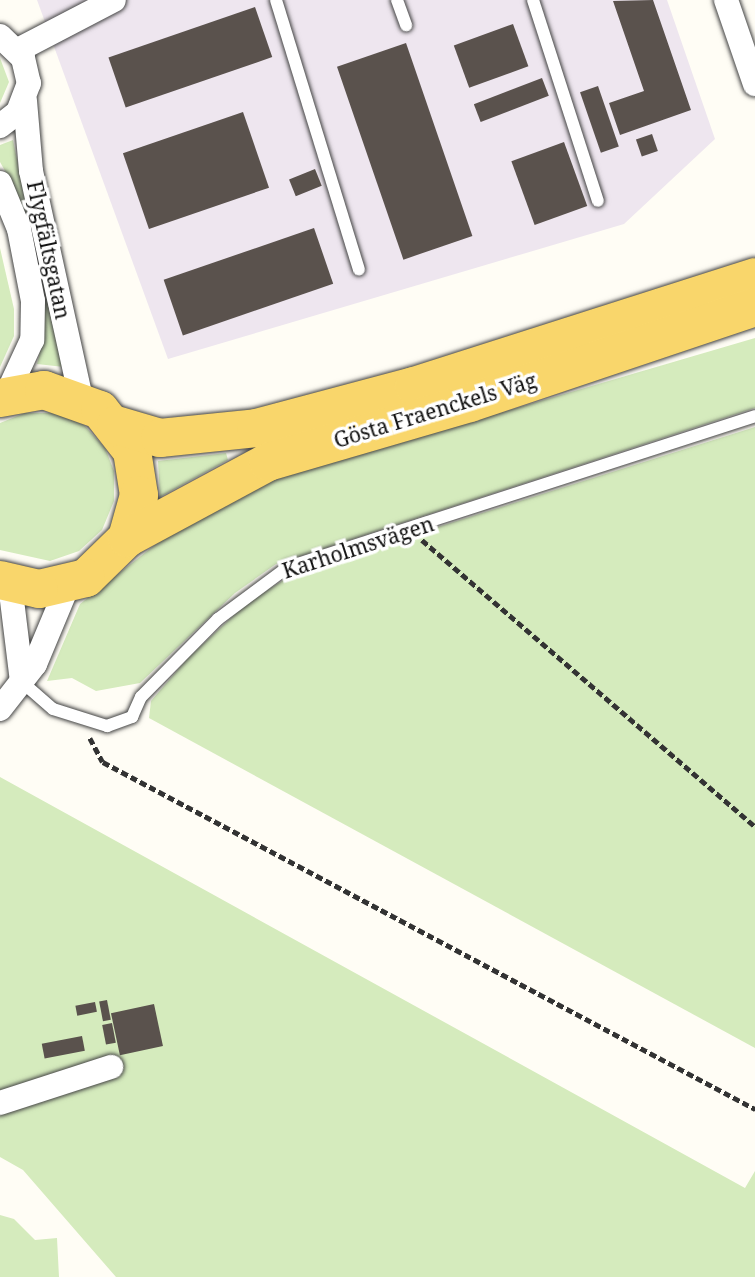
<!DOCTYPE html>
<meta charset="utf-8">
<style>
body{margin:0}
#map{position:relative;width:755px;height:1277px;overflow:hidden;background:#fffdf5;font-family:"Noto Serif",serif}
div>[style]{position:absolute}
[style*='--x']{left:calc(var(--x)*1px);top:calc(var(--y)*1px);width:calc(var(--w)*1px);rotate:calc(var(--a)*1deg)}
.industrial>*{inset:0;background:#eee6ef}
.green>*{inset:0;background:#d5ebbd}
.building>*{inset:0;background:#5a524d;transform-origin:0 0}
.path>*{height:4.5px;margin-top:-2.25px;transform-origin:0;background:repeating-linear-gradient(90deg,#333 0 7px,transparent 0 10.5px)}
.roads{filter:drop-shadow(0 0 2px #444) drop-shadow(0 0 2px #444)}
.lane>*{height:12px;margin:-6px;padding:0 6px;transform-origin:6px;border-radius:6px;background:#fff}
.street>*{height:24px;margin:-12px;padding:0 12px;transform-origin:12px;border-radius:12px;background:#fff}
.primary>*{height:38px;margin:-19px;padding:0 19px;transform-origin:19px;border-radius:19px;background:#f9d66b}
span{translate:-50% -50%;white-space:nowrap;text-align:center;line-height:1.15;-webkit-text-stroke:7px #fff;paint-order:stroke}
.street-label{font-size:21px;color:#111}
</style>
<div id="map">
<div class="industrial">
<i style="clip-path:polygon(37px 0,667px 0,715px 139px,624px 224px,168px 359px)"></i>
</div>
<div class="green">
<i style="clip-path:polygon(0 58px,9px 82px,0 103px)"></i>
<i style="clip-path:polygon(13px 140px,15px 150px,64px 367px,37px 364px,41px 347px,13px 185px,0 162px,0 145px)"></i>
<i style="clip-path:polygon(0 248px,14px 309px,14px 336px,0 367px)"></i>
<i style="clip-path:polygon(755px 338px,755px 408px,276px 564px,235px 593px,140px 683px,96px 691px,72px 678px,47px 681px,80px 604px,160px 541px,272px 480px)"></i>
<i style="clip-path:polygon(25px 413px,56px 413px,84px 425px,105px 448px,114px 471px,114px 501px,102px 530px,79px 551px,50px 561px,0 550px,0 423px)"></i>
<i style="clip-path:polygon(755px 427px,755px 1048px,149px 718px,151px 701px,188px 658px,247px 603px,298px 571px)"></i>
<i style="clip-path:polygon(226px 453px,228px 460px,160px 497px,158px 461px)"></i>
<i style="clip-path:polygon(0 777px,745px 1188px,755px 1171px,755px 1277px,116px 1277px,23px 1170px,0 1157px)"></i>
<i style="clip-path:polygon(0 1215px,14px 1219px,35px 1240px,57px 1238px,59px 1277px,0 1277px)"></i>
</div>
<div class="building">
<i style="clip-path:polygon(653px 0,691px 110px,620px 135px,609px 103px,644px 91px,613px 1px)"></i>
<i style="left:255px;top:7px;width:53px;height:155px;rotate:71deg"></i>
<i style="left:513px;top:24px;width:45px;height:63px;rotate:70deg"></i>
<i style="left:406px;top:43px;width:204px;height:73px;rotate:71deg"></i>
<i style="left:542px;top:78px;width:19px;height:73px;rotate:69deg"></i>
<i style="left:598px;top:86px;width:64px;height:19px;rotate:71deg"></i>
<i style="left:243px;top:112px;width:80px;height:127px;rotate:71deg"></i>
<i style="left:652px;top:134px;width:18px;height:17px;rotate:71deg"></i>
<i style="left:564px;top:142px;width:68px;height:56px;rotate:70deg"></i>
<i style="left:315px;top:169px;width:18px;height:28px;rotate:68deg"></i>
<i style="left:314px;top:228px;width:59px;height:159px;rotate:71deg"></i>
<i style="left:107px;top:1000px;width:20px;height:8px;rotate:79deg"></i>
<i style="left:95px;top:1002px;width:10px;height:20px;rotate:79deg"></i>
<i style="left:154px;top:1004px;width:43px;height:44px;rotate:78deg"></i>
<i style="left:112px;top:1023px;width:20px;height:10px;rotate:79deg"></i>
<i style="left:82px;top:1036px;width:15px;height:41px;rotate:79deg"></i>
</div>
<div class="path">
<i style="--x:422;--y:540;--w:439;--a:40.7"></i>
<i style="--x:90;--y:738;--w:27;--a:62"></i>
<i style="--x:103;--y:762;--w:739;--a:28.02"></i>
</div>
<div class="roads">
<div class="lane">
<i style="--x:276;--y:0;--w:282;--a:72.9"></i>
<i style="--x:397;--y:0;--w:27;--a:70"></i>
<i style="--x:533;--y:0;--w:211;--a:72.1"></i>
<i style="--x:22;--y:682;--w:41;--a:41.1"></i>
<i style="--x:53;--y:709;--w:57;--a:17.5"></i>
<i style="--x:107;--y:726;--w:27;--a:-20"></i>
<i style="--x:132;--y:717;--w:22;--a:-66"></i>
<i style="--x:141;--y:697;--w:110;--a:-45.4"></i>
<i style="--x:218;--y:619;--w:87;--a:-36.6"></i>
<i style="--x:288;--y:567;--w:491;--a:-17.9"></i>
</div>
<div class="street">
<i style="--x:726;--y:0;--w:89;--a:71"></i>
<i style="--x:0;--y:36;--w:32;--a:44"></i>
<i style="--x:23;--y:58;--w:26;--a:77"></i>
<i style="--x:29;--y:83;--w:31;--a:111"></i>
<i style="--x:18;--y:112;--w:23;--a:142"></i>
<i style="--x:18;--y:50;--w:108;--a:-27.5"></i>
<i style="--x:25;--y:101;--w:70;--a:85.1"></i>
<i style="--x:31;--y:171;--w:233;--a:77.6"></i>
<i style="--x:0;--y:183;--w:50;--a:67.6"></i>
<i style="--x:19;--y:229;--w:73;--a:79"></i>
<i style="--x:33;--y:301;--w:39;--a:91"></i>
<i style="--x:32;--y:340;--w:62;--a:114.9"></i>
<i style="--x:10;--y:584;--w:99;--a:83"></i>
<i style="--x:0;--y:709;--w:57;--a:-52.1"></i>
<i style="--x:35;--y:664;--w:86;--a:-67.3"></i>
<i style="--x:0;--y:1103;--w:117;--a:-18"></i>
</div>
<div class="primary">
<i style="--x:0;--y:398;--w:45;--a:-10.3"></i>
<i style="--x:44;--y:390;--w:59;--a:19.7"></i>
<i style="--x:100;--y:410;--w:52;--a:52"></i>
<i style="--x:132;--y:451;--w:45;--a:81"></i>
<i style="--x:139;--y:495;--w:45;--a:105.6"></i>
<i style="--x:127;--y:538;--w:57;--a:135.7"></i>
<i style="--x:86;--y:578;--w:48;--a:166.8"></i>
<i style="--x:39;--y:589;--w:40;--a:-167"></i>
<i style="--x:116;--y:425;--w:46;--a:16.5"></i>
<i style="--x:160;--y:438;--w:97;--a:-5.9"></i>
<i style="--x:256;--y:428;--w:163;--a:-14.9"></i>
<i style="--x:414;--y:386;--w:358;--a:-17.7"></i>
<i style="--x:127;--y:538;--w:160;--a:-28.3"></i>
<i style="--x:268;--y:462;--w:210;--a:-16.3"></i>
<i style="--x:470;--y:403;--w:301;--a:-18.6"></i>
</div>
</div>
<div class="street-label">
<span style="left:49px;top:250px;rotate:78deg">Flygfältsgatan</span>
<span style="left:435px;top:410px;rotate:-17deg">Gösta Fraenckels Väg</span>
<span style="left:358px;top:547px;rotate:-18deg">Karholmsvägen</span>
</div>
</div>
